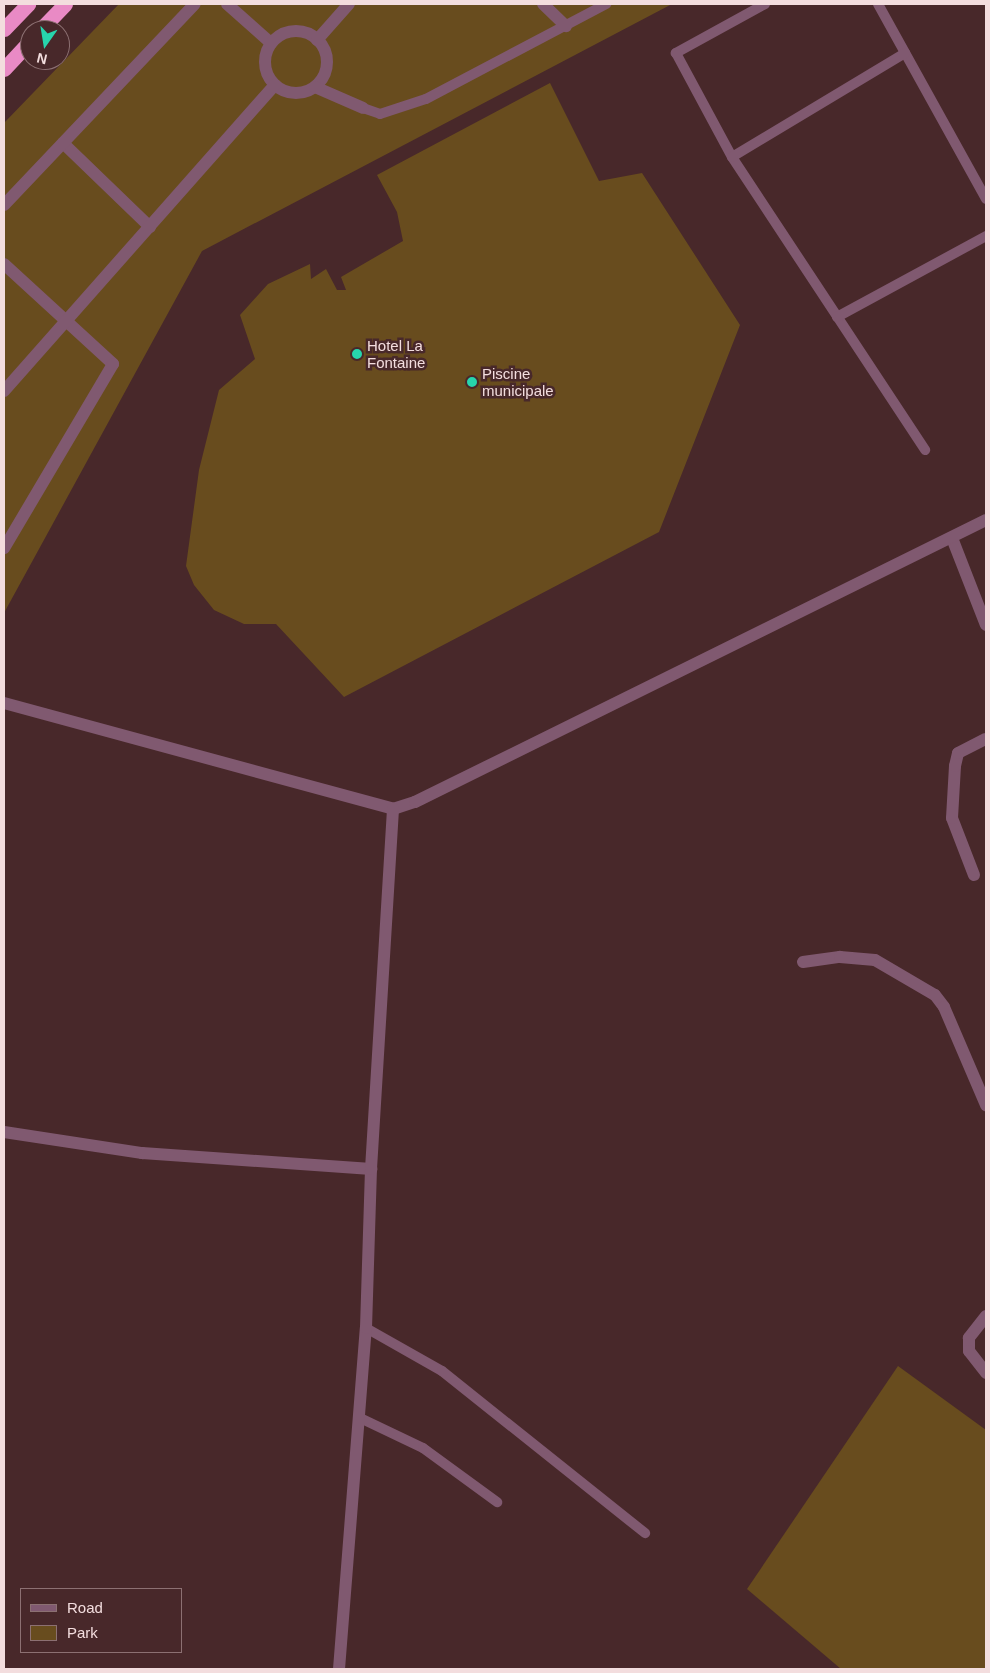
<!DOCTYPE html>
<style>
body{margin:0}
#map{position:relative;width:990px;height:1673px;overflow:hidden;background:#48282a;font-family:Helvetica,sans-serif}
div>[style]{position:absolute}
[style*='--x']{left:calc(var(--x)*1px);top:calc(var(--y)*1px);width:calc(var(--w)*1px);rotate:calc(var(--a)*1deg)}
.green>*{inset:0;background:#684c1e}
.lane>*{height:10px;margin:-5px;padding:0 5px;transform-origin:5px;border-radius:5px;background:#805970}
.street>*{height:12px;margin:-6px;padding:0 6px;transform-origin:6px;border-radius:6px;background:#805970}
.street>.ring{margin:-6px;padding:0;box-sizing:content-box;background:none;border:12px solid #805970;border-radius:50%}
.highway>*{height:15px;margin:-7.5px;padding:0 7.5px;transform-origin:7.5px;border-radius:7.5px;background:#e98ac5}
.dots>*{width:14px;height:14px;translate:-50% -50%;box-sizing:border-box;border:2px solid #48282a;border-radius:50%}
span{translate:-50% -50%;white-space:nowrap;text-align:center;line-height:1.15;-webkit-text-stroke:5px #48282a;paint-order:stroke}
.poi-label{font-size:15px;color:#f3ddde}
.left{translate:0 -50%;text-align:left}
.frame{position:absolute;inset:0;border:5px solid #f3ddde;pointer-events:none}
.legend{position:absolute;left:20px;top:1588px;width:162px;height:65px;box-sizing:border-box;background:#48282a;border:1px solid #8c7072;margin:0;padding:6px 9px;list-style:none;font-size:15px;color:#f3ddde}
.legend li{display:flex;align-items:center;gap:10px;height:25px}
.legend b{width:25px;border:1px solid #8c7072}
.north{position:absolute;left:20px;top:20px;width:50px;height:50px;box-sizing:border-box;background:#48282a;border:1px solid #8c7072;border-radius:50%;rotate:193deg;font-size:14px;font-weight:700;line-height:20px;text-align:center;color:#f3ddde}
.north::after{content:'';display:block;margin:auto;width:18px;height:22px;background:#27d5ad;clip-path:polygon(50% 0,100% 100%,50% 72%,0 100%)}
</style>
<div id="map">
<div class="green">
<i style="clip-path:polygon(119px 4px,672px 4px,202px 251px,4px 613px,4px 123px)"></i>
<i style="clip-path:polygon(550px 83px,599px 181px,642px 173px,740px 325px,659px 532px,344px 697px,276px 624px,244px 624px,214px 610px,194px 585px,186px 566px,199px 470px,219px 390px,255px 359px,240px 315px,268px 284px,310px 264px,311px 279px,326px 269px,337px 290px,346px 290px,341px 277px,403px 241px,397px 212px,377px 175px)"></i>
<i style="clip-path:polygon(898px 1366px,986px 1430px,986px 1669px,841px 1669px,747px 1589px)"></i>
</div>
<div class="lane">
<i style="--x:765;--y:4;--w:102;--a:151.2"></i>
<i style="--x:676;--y:53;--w:118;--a:61.7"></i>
<i style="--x:732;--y:157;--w:351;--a:56.6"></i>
<i style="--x:878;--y:4;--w:223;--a:61"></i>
<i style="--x:363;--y:108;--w:18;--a:19"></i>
<i style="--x:380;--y:114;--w:48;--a:-18.1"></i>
<i style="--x:426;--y:99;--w:204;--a:-27.8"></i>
<i style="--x:732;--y:157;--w:202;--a:-31"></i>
<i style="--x:837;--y:317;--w:170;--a:-28.5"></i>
<i style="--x:366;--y:1328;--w:87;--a:29.5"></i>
<i style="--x:442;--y:1371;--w:260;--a:38.6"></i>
<i style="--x:358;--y:1417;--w:72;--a:25.5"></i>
<i style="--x:423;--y:1448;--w:92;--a:36.1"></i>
</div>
<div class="street">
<i style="--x:227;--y:4;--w:59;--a:41.6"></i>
<i style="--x:543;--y:4;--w:32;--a:44"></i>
<i class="ring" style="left:265px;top:31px;width:50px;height:50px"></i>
<i style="--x:317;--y:40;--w:48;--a:-48.4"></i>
<i style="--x:315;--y:87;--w:52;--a:23.6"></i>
<i style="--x:63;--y:143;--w:121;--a:44"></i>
<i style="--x:4;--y:205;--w:277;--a:-46.5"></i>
<i style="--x:4;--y:264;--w:148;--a:42.5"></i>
<i style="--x:113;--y:364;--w:214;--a:120.6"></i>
<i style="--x:4;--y:391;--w:409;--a:-48.5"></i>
<i style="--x:952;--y:538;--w:93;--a:68.7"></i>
<i style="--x:4;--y:703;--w:403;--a:15.2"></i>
<i style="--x:393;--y:809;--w:23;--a:-18"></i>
<i style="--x:415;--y:802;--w:637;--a:-26.28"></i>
<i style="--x:974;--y:875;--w:61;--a:-111.1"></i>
<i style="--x:952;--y:818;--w:52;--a:-86.7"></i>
<i style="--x:955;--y:766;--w:13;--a:-77"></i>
<i style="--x:958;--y:753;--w:31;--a:-27"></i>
<i style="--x:803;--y:962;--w:37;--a:-8"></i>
<i style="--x:840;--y:957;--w:35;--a:5"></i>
<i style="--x:875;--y:960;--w:69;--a:30.3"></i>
<i style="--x:935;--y:995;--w:15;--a:53"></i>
<i style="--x:944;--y:1007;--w:107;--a:66.8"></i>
<i style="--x:4;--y:1132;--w:140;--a:8.7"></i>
<i style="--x:142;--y:1153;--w:230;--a:4"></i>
<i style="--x:986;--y:1316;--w:28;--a:128"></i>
<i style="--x:969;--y:1338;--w:13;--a:90"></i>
<i style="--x:969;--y:1351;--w:28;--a:52"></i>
<i style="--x:339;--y:1669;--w:342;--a:-85.5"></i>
<i style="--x:366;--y:1328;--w:159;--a:-88.2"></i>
<i style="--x:371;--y:1169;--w:361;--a:-86.5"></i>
</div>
<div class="highway">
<i style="--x:4;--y:29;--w:35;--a:-46"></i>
<i style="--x:40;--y:30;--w:36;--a:-46"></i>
<i style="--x:4;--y:69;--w:38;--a:-47"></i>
</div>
<div class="dots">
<i style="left:357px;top:354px;background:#27d5ad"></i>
<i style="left:472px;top:382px;background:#27d5ad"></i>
</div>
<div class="poi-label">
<span class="left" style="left:367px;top:354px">Hotel La<br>Fontaine</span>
<span class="left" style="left:482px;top:382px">Piscine<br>municipale</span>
</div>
<div class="frame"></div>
<ul class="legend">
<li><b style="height:6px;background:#805970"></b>Road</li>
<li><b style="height:14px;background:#684c1e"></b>Park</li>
</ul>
<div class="north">N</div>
</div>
